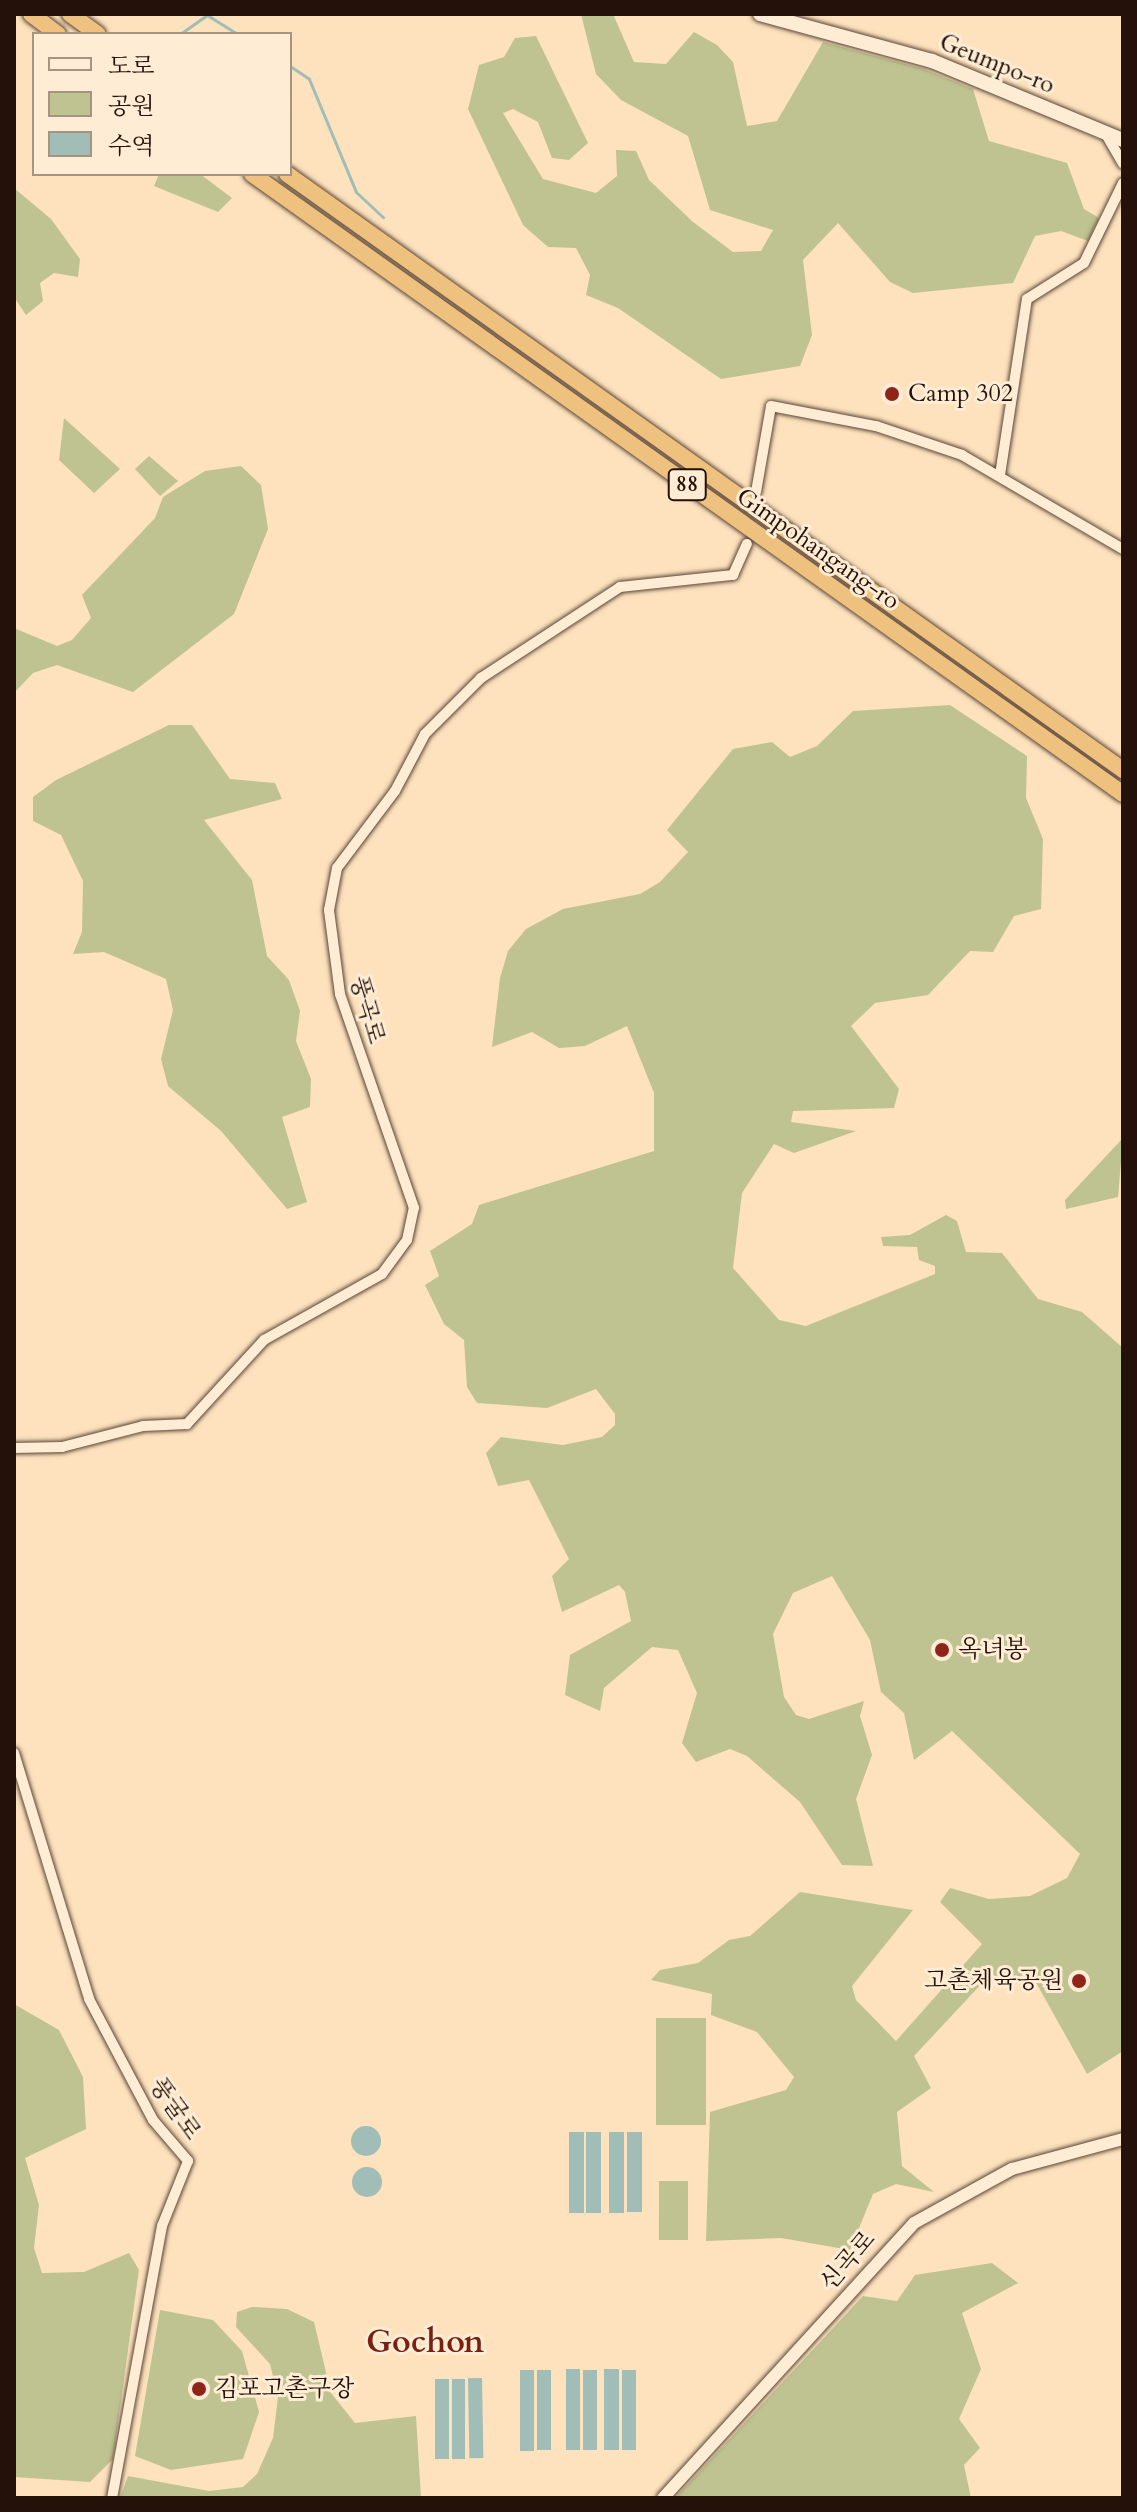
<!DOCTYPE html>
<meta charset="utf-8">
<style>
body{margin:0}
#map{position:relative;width:1137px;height:2512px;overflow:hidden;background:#fde2bd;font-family:Cardo,"Noto Serif KR",serif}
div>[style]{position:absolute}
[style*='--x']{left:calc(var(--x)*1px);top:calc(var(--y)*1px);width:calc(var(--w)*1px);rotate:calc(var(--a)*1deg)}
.green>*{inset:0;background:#bfc391;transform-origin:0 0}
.water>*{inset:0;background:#a1bdb7;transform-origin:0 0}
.round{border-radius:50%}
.stream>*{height:3px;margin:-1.5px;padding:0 1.5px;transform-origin:1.5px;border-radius:1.5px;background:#a1bdb7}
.roads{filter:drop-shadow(0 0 2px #5a4537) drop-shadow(0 0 2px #5a4537)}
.minor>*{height:10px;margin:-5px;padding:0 5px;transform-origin:5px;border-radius:5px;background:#feecd4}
.tertiary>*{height:12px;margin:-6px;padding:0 6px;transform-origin:6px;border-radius:6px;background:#feecd4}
.secondary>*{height:14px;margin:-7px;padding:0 7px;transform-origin:7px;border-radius:7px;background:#feecd4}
.trunk>*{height:16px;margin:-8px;padding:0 8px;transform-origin:8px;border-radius:8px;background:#eec17e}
.dots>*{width:22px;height:22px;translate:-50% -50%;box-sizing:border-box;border:4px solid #feecd4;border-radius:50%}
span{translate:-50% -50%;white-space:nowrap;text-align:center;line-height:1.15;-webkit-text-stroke:6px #feecd4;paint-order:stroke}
.shield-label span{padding:2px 6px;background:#feecd4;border:2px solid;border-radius:6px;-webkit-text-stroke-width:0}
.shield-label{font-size:22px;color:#23110a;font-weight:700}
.street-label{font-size:24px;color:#23110a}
.poi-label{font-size:24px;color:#23110a}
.left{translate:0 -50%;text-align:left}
.right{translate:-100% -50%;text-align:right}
.district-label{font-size:32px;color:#7a1f14;font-weight:700}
.frame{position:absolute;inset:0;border:16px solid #23110a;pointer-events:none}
.legend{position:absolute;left:32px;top:32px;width:260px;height:144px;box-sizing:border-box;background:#feecd4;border:2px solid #a69483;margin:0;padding:10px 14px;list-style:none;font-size:24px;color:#23110a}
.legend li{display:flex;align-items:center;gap:16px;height:40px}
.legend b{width:40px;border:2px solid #a69483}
</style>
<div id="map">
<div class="green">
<i style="clip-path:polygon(581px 14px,613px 14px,634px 62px,666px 64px,694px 32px,717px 45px,733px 62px,747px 126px,777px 121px,823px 42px,924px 69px,973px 89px,989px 141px,1067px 163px,1084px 209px,1099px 218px,1088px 241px,1061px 231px,1035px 236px,1013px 283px,913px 293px,890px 282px,838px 223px,803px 260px,812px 335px,800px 366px,721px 379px,618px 308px,586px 295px,590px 275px,576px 248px,548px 247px,523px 225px,468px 109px,479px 65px,504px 57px,515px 38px,536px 36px,588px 143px,569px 160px,552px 158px,538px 122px,513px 109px,503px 113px,543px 179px,596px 193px,617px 176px,616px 150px,636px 151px,649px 180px,693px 222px,733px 252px,761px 251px,773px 230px,710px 210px,688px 136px,621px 100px,596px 74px)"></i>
<i style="clip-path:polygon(159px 174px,200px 174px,232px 198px,218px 212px,154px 186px)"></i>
<i style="clip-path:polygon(14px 188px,51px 219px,80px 259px,78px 277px,54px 273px,40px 283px,43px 301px,26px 315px,14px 297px)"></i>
<i style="clip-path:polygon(64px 418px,120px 469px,94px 493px,59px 460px)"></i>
<i style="clip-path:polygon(149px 456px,178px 481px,160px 496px,135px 469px)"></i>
<i style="clip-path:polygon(241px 466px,261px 485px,268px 529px,234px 614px,133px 692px,57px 665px,33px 673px,14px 693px,14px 628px,57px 646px,72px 640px,91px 618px,82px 595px,155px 518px,163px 497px,205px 471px)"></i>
<i style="clip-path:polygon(950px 705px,1027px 756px,1026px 798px,1043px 839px,1041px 909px,1014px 916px,993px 952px,970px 951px,928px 995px,875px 1003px,851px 1026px,899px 1089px,894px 1108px,793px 1111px,791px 1122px,856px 1131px,794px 1153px,774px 1144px,742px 1193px,733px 1268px,779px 1320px,806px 1326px,935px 1274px,935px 1266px,919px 1260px,917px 1247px,883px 1246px,881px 1237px,910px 1235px,946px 1215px,957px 1221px,966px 1252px,1002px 1253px,1038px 1299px,1082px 1312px,1123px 1348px,1123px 2051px,1087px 2074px,1033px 1977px,986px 1979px,914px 2056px,931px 2088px,897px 2112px,902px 2166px,934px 2192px,896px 2184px,873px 2194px,850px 2250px,781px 2238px,706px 2241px,710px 2112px,786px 2090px,794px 2077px,757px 2032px,711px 2015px,712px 1994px,651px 1980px,660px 1970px,698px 1963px,729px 1940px,750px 1936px,800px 1892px,913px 1910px,852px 1986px,856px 2000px,896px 2041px,982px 1944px,940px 1902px,950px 1888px,989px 1899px,1030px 1896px,1067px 1878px,1080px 1854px,952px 1731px,914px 1760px,904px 1713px,881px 1692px,870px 1640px,832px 1576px,793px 1593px,773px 1634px,784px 1697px,796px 1715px,809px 1719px,864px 1701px,860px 1716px,872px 1755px,856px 1799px,873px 1866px,842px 1865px,800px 1802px,747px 1756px,730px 1749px,696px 1762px,682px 1743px,697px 1693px,678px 1650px,652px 1647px,604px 1688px,600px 1711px,565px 1695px,570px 1655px,631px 1621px,625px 1592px,619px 1585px,562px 1612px,552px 1576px,569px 1559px,529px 1480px,498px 1486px,486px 1453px,501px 1437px,563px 1445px,602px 1437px,615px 1425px,615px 1414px,596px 1389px,547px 1408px,477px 1403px,467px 1387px,464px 1340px,444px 1324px,425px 1285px,439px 1276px,430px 1251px,472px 1224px,479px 1205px,654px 1151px,654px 1093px,627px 1026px,585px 1046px,559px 1048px,532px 1032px,492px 1047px,500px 978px,508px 951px,526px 929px,563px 909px,640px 894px,660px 882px,688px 852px,667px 830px,733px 749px,772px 742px,790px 757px,817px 746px,853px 711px)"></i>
<i style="clip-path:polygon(169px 725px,192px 725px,230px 779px,275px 783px,282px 799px,204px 820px,252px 880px,267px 956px,289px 980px,300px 1011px,296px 1041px,311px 1079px,310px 1107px,282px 1117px,307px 1202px,287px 1209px,221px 1131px,168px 1086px,161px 1059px,173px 1010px,166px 979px,104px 952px,73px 954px,82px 932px,83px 881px,61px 835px,33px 821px,33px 797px,56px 780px)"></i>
<i style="clip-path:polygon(1123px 1138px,1118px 1197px,1066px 1209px,1065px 1200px)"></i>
<i style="clip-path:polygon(14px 2004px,59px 2030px,83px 2077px,86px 2129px,25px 2158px,39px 2205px,34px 2248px,42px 2273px,84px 2272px,129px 2253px,139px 2270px,113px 2459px,90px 2482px,14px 2477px)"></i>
<i style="left:656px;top:2018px;width:50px;height:107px"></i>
<i style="left:659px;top:2181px;width:29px;height:59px"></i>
<i style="clip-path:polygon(992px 2263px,1018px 2283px,962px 2313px,981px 2369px,959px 2419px,980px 2448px,964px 2465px,971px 2498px,675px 2498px,863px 2296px,897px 2301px,915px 2275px)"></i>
<i style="clip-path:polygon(252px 2307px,287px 2309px,314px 2322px,331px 2393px,355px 2423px,416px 2416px,421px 2498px,120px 2498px,128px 2476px,209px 2491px,243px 2487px,257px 2474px,273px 2438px,278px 2397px,270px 2364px,236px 2327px,237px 2312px)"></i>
<i style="clip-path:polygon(160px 2310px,213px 2320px,242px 2351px,259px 2412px,243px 2459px,171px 2470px,135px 2456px)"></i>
</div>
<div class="water">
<i class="round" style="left:351px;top:2126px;width:30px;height:30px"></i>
<i style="left:569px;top:2132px;width:15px;height:81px"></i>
<i style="left:586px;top:2132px;width:15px;height:81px"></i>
<i style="left:609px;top:2132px;width:15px;height:81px"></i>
<i style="left:627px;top:2132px;width:15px;height:80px"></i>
<i class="round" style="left:352px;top:2167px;width:30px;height:30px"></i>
<i style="left:566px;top:2369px;width:14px;height:81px"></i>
<i style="left:604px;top:2369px;width:15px;height:81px"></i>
<i style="left:520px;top:2370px;width:14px;height:81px"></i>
<i style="left:537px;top:2370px;width:14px;height:80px"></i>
<i style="left:583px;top:2370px;width:14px;height:80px"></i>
<i style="left:622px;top:2370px;width:14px;height:80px"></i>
<i style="left:482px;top:2378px;width:80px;height:14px;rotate:89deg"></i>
<i style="left:435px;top:2379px;width:14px;height:80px"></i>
<i style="left:452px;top:2379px;width:13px;height:80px"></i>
</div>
<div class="stream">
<i style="--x:180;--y:34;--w:33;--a:-35"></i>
<i style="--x:207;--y:15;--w:36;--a:32"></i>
<i style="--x:290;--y:66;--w:23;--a:34"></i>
<i style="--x:309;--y:79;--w:122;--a:67.4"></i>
<i style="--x:356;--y:192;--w:37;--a:43"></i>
</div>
<div class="roads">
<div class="minor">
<i style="--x:1107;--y:136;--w:32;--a:60"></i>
<i style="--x:1000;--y:475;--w:178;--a:-81.3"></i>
<i style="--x:1027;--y:299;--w:67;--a:-32.3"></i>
<i style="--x:1084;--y:263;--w:89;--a:-64"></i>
<i style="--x:756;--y:492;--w:87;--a:-80.1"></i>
<i style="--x:771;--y:406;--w:107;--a:10.8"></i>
<i style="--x:876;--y:426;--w:91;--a:18.6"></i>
<i style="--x:962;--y:455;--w:186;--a:30.3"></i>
<i style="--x:14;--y:1448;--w:48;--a:-1.2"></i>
<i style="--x:62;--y:1447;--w:84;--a:-14.5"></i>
<i style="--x:143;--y:1426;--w:44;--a:-2.6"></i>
<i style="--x:187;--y:1424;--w:114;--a:-47.5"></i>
<i style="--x:264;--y:1340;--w:135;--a:-29.2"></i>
<i style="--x:382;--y:1274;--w:42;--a:-53.7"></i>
<i style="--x:407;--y:1240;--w:33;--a:-78"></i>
<i style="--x:414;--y:1208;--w:226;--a:-109.1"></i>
<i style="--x:340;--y:994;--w:85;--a:-97.5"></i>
<i style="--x:329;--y:910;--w:43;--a:-79.2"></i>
<i style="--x:337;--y:868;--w:96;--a:-53"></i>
<i style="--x:395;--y:791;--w:64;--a:-62.2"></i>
<i style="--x:425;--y:734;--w:79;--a:-45"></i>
<i style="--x:481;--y:678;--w:166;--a:-33.2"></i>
<i style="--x:620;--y:587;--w:114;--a:-6.1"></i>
<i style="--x:733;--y:575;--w:34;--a:-66"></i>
<i style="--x:14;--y:1753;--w:257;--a:73"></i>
<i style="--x:89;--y:1999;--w:137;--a:62.1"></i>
<i style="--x:153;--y:2120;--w:54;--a:49.5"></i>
<i style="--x:188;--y:2161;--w:70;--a:111.8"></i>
<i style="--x:162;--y:2226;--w:277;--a:100.4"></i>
</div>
<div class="tertiary">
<i style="--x:663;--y:2498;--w:372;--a:-47.6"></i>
<i style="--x:914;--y:2223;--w:112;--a:-28.9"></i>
<i style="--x:1012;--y:2169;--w:115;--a:-15.1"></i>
</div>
<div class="secondary">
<i style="--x:760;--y:14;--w:178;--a:15.3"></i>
<i style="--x:932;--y:61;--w:207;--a:22.5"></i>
</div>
<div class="trunk">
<i style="--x:31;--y:14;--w:34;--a:37"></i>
<i style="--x:70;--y:14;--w:34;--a:36"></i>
<i style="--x:252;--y:174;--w:1069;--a:35.44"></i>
<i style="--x:287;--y:174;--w:1027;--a:35.49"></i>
</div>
</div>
<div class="dots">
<i style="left:892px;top:394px;background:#8f2418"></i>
<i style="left:942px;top:1650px;background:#8f2418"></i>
<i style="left:1079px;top:1981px;background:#8f2418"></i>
<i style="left:199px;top:2389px;background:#8f2418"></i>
</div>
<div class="shield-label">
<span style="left:687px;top:485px">88</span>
</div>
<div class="street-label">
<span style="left:997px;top:64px;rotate:22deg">Geumpo-ro</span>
<span style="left:818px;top:549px;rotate:35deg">Gimpohangang-ro</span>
<span style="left:367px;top:1010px;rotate:74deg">풍곡로</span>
<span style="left:175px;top:2109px;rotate:55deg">풍굴로</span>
<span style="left:848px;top:2261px;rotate:-49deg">신곡로</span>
</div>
<div class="poi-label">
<span class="left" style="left:908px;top:394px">Camp 302</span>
<span class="left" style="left:958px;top:1650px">옥녀봉</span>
<span class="right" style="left:1063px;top:1981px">고촌체육공원</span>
<span class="left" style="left:215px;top:2389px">김포고촌구장</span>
</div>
<div class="district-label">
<span style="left:425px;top:2342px">Gochon</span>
</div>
<div class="frame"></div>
<ul class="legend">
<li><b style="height:10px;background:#feecd4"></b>도로</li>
<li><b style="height:22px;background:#bfc391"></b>공원</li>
<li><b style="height:22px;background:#a1bdb7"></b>수역</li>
</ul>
</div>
